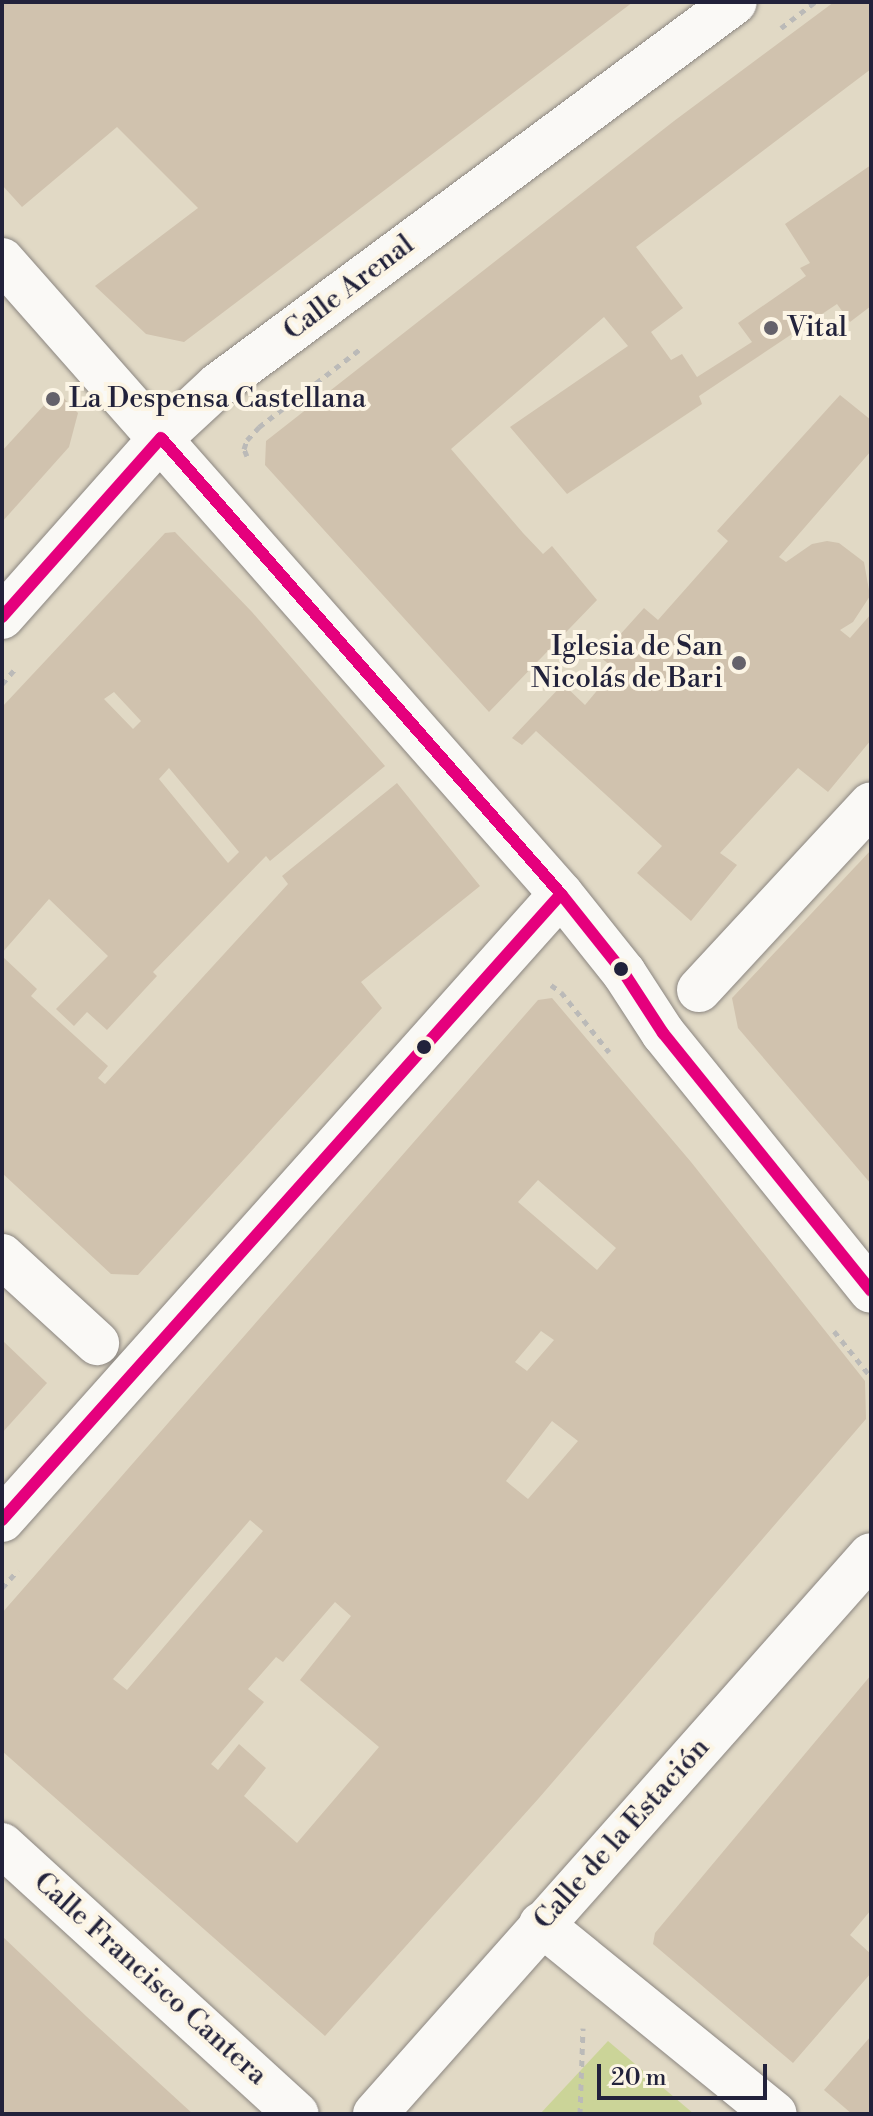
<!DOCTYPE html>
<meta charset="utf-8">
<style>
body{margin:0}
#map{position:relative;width:873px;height:2116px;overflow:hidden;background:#e1d9c5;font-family:"Libre Bodoni",serif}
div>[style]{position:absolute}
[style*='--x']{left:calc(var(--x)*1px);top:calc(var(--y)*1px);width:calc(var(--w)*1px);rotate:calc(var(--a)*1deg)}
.green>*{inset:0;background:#cbd498}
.building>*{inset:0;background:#d0c2ae}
.path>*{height:5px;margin-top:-2.5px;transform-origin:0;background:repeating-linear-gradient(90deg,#bbbab8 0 6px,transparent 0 12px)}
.roads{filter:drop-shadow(0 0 2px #8b8681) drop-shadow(0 0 2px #8b8681)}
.minor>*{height:44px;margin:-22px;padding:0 22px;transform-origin:22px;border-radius:22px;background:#faf9f6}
.bus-1>*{height:12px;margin:-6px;padding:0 6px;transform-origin:6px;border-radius:6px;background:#e5007d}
.dots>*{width:22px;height:22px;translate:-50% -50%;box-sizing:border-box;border:4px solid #fcf5e5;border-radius:50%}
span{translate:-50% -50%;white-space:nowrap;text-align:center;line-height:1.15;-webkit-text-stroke:8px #fcf5e5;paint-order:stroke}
.street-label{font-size:28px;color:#22223b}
.poi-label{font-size:28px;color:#22223b}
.left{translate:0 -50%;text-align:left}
.right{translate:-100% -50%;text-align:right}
.frame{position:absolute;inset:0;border:4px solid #22223b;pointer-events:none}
.scale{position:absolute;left:597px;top:2064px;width:170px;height:36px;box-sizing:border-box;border:4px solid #22223b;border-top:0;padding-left:10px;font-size:24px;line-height:28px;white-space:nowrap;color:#22223b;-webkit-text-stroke:6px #fcf5e5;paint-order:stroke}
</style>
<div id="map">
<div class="green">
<i style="clip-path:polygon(608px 2041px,694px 2114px,540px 2114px)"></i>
</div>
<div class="building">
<i style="clip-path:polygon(2px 2px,633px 2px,184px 342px,146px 334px,95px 286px,198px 208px,117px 127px,22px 207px,2px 185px)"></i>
<i style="clip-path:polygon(834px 2px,871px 2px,871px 69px,636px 247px,683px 308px,651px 332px,671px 360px,682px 354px,697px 377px,752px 342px,738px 323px,806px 276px,800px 268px,810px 263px,785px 224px,871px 165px,871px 306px,850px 322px,837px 304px,699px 396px,702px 404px,567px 494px,510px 427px,628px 346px,604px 317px,451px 449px,523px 533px,543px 554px,552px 546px,597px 600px,489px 712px,265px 465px,266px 441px,674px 121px)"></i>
<i style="clip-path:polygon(57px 391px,78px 413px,69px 447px,2px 522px,2px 451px)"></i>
<i style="clip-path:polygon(840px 395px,871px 420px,871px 451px,779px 557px,786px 562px,812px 544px,827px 541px,839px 543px,864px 562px,870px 596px,853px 622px,840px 630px,850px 638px,871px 614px,871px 740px,828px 792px,798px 768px,720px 853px,737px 865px,691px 921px,637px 873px,662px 846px,536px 731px,522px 745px,512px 738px,563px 684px,585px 705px,615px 669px,600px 657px,644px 608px,658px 620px,728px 541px,717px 531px)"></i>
<i style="clip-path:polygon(evenodd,175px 532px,252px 612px,385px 766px,270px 861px,266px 856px,153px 972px,157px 976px,107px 1030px,87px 1012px,74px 1026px,56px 1009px,108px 956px,49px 899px,2px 953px,2px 707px,165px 533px,175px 532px,114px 692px,141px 721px,133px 729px,104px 699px,114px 692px,175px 532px,169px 768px,239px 852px,228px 863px,159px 779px,169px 768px)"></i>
<i style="clip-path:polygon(397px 783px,480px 886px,361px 982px,382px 1008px,138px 1275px,111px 1274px,2px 1173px,2px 956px,37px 989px,31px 996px,108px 1066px,98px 1078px,105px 1084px,288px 884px,282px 876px)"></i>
<i style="clip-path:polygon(871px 850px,871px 1184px,738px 1028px,732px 998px)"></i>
<i style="clip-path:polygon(evenodd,552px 998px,691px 1162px,865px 1381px,866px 1419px,539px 1798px,325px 2036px,2px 1751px,2px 1613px,538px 1000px,552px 998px,538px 1180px,616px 1248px,597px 1270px,518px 1202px,538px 1180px,552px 998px,541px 1331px,554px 1340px,527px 1371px,515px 1362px,541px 1331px,552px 998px,552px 1421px,578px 1441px,528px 1499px,506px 1481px,552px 1421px,552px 998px,250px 1520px,263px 1531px,127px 1690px,113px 1679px,250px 1520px,552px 998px,335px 1602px,351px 1616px,300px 1680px,379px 1747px,297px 1843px,244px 1796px,266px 1768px,239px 1744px,218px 1770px,211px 1764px,264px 1702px,248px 1689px,276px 1657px,283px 1662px,335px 1602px)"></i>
<i style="clip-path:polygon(2px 1340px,47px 1383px,2px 1433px)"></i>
<i style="clip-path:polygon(871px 1675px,871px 1910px,850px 1935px,871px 1954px,871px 1973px,793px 2063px,653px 1944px,655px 1933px)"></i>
<i style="clip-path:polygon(2px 1936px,86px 2016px,193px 2114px,4px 2112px)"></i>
<i style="clip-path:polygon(871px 2036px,871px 2114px,852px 2114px,824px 2090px)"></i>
</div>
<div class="path">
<i style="--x:781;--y:28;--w:43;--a:-37.4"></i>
<i style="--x:247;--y:456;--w:8;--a:-113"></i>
<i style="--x:244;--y:449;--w:9;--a:-72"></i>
<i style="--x:247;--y:440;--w:18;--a:-47"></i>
<i style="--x:259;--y:427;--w:131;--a:-37.6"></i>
<i style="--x:2;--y:684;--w:21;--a:-49"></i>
<i style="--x:551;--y:985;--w:12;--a:35"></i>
<i style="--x:561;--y:992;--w:77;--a:51.3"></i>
<i style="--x:834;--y:1331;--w:59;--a:51.2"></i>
<i style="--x:2;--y:1588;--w:24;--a:-48"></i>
<i style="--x:580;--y:2114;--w:86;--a:-88"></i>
</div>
<div class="roads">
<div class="minor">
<i style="--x:2;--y:260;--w:845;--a:48.6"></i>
<i style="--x:561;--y:894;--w:101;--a:51.4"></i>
<i style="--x:624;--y:973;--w:72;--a:57"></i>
<i style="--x:663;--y:1033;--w:331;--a:51.1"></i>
<i style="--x:2;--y:617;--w:239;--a:-48.4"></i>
<i style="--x:161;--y:438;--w:78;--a:-42.9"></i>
<i style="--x:218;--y:385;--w:643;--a:-36.53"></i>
<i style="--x:699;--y:990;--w:253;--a:-47.2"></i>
<i style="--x:2;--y:1256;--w:129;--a:42.5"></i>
<i style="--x:2;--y:1520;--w:839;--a:-48.24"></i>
<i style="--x:2;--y:1845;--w:399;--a:42.4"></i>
<i style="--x:541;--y:1924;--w:301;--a:39.1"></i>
<i style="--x:375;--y:2114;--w:747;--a:-48.42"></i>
</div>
</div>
<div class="bus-1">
<i style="--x:2;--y:617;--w:239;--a:-48.4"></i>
<i style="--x:161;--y:438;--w:607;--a:48.74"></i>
<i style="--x:561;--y:894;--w:101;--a:51.4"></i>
<i style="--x:624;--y:973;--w:72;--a:57"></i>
<i style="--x:663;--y:1033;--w:331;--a:51.1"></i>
<i style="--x:2;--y:1520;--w:839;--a:-48.24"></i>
</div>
<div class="dots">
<i style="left:771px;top:328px;background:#65626b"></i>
<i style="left:53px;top:399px;background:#65626b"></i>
<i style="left:739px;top:663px;background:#65626b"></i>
<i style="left:621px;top:969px;background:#22223b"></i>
<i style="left:424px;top:1047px;background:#22223b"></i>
</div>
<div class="street-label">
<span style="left:349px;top:288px;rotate:-37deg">Calle Arenal</span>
<span style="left:622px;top:1834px;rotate:-48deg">Calle de la Estación</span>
<span style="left:150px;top:1979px;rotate:42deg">Calle Francisco Cantera</span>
</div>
<div class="poi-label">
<span class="left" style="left:787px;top:328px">Vital</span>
<span class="left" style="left:69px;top:399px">La Despensa Castellana</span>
<span class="right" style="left:723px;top:663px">Iglesia de San<br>Nicolás de Bari</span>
</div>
<div class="frame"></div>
<div class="scale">20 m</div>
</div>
